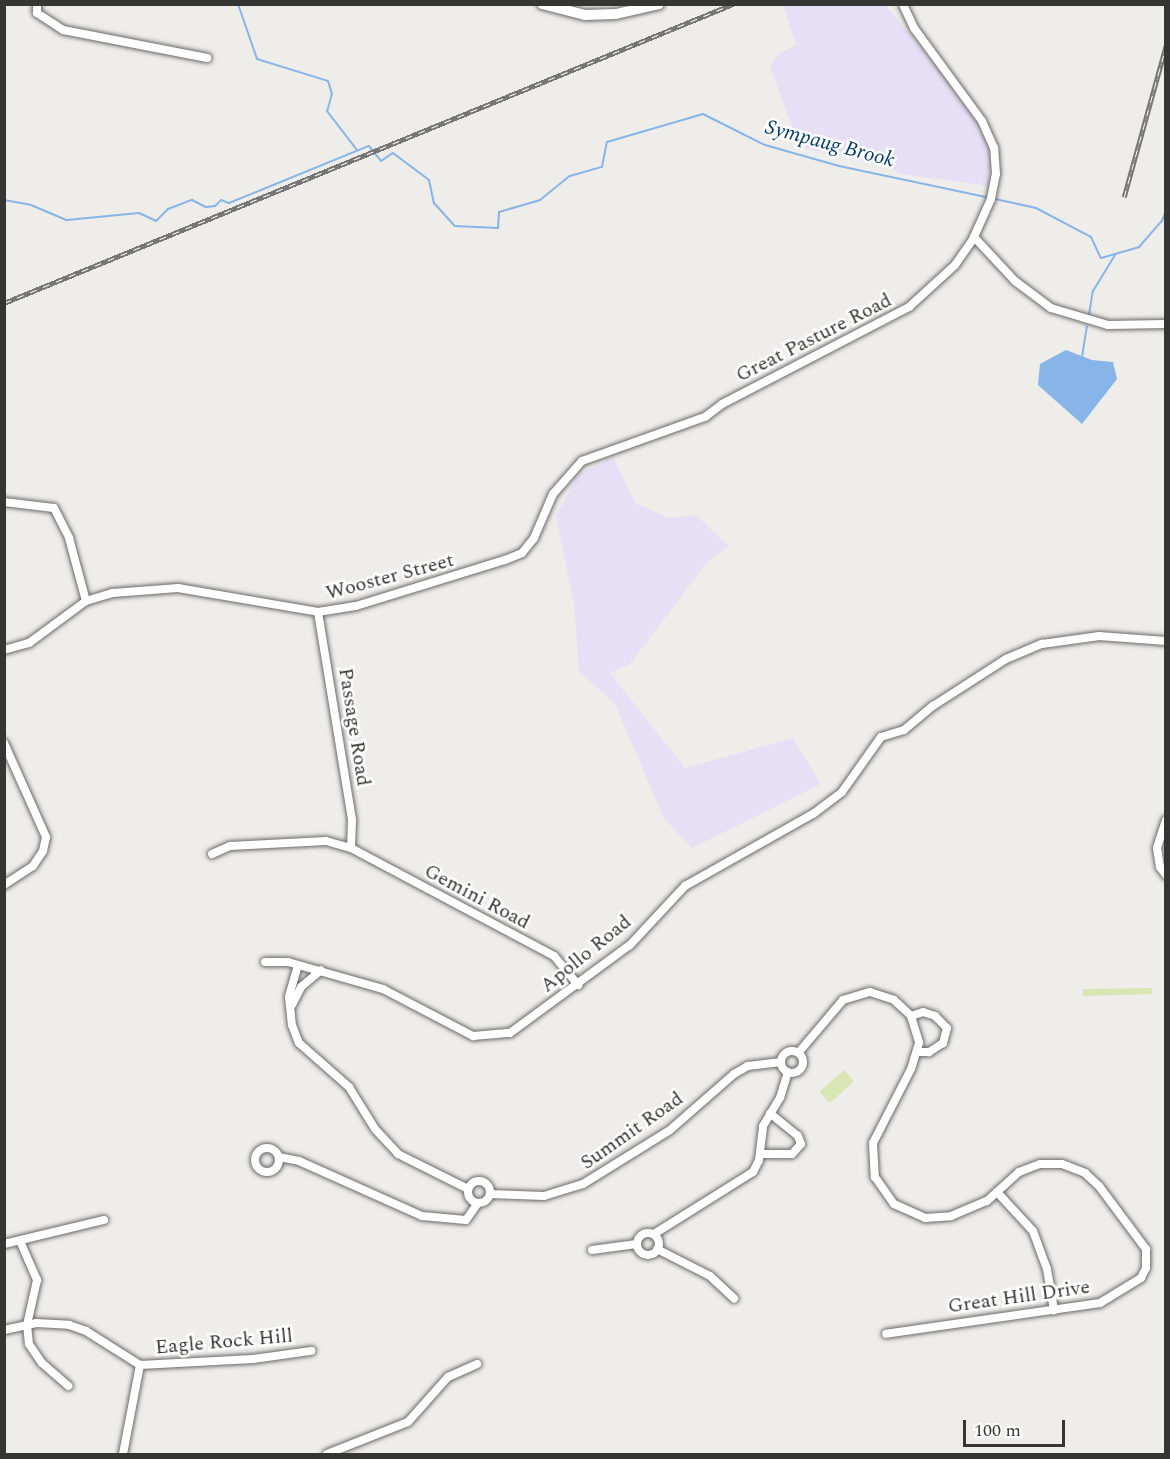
<!DOCTYPE html>
<style>
body{margin:0}
#map{position:relative;width:1170px;height:1459px;overflow:hidden;background:#eeedea;font-family:Spectral,serif}
div>[style]{position:absolute}
[style*='--x']{left:calc(var(--x)*1px);top:calc(var(--y)*1px);width:calc(var(--w)*1px);rotate:calc(var(--a)*1deg)}
.industrial>*{inset:0;background:#e6dff5}
.green>*{inset:0;background:#dae5b4;transform-origin:0 0}
.water>*{inset:0;background:#87b5e7}
.stream>*{height:2px;margin:-1px;padding:0 1px;transform-origin:1px;border-radius:1px;background:#87b5e7}
.roads{filter:drop-shadow(0 0 2px #6b6a68) drop-shadow(0 0 2px #6b6a68)}
.street>*{height:8px;margin:-4px;padding:0 4px;transform-origin:4px;border-radius:4px;background:#fff}
.street>.ring{margin:-4px;padding:0;box-sizing:content-box;background:none;border:8px solid #fff;border-radius:50%}
.secondary>*{height:10px;margin:-5px;padding:0 5px;transform-origin:5px;border-radius:5px;background:#fff}
.rail>*{height:4.5px;margin-top:-2.25px;transform-origin:0;background:repeating-linear-gradient(90deg,#fff 0 7px,#767674 0 14px);box-sizing:border-box;border-block:2px solid #767674}
span{translate:-50% -50%;white-space:nowrap;text-align:center;line-height:1.15;-webkit-text-stroke:5px #fff;paint-order:stroke}
.street-label{font-size:20px;color:#353534}
.water-label{font-size:21px;color:#053966;font-style:italic}
.frame{position:absolute;inset:0;border:6px solid #353534;pointer-events:none}
.scale{position:absolute;left:963px;top:1420px;width:102px;height:27px;box-sizing:border-box;border:3px solid #353534;border-top:0;padding-left:8px;font-size:18px;line-height:21px;white-space:nowrap;color:#353534;-webkit-text-stroke:4px #fff;paint-order:stroke}
</style>
<div id="map">
<div class="industrial">
<i style="clip-path:polygon(783px 5px,885px 5px,980px 119px,990px 143px,990px 186px,900px 174px,889px 167px,799px 147px,770px 66px,780px 53px,796px 45px)"></i>
<i style="clip-path:polygon(613px 457px,635px 503px,669px 518px,696px 515px,729px 546px,707px 562px,630px 664px,610px 673px,685px 768px,793px 738px,821px 784px,692px 848px,664px 818px,615px 704px,579px 671px,574px 604px,556px 516px,578px 475px)"></i>
</div>
<div class="green">
<i style="clip-path:polygon(1152px 988px,1152px 994px,1083px 996px,1083px 989px)"></i>
<i style="left:844px;top:1070px;width:15px;height:33px;rotate:48deg"></i>
</div>
<div class="water">
<i style="clip-path:polygon(1066px 350px,1092px 360px,1113px 362px,1117px 379px,1082px 424px,1038px 385px,1040px 364px)"></i>
</div>
<div class="stream">
<i style="--x:238;--y:4;--w:58;--a:70.9"></i>
<i style="--x:257;--y:59;--w:74;--a:17.2"></i>
<i style="--x:328;--y:81;--w:14;--a:73"></i>
<i style="--x:332;--y:94;--w:18;--a:106"></i>
<i style="--x:327;--y:111;--w:49;--a:52.4"></i>
<i style="--x:995;--y:199;--w:42;--a:12.4"></i>
<i style="--x:1036;--y:208;--w:62;--a:27.8"></i>
<i style="--x:1091;--y:237;--w:23;--a:65"></i>
<i style="--x:1101;--y:258;--w:40;--a:-16"></i>
<i style="--x:1139;--y:247;--w:35;--a:-49"></i>
<i style="--x:1162;--y:221;--w:12;--a:-70"></i>
<i style="--x:4;--y:200;--w:27;--a:10"></i>
<i style="--x:31;--y:205;--w:39;--a:23"></i>
<i style="--x:67;--y:220;--w:72;--a:-5.6"></i>
<i style="--x:139;--y:213;--w:19;--a:25"></i>
<i style="--x:156;--y:221;--w:17;--a:-45"></i>
<i style="--x:168;--y:209;--w:26;--a:-21"></i>
<i style="--x:192;--y:200;--w:16;--a:27"></i>
<i style="--x:206;--y:207;--w:9;--a:-6"></i>
<i style="--x:215;--y:206;--w:8;--a:-45"></i>
<i style="--x:221;--y:200;--w:9;--a:21"></i>
<i style="--x:229;--y:203;--w:151;--a:-22.2"></i>
<i style="--x:369;--y:146;--w:19;--a:51"></i>
<i style="--x:381;--y:161;--w:14;--a:-34"></i>
<i style="--x:393;--y:153;--w:45;--a:36.9"></i>
<i style="--x:429;--y:180;--w:24;--a:78"></i>
<i style="--x:434;--y:203;--w:31;--a:48"></i>
<i style="--x:455;--y:226;--w:43;--a:2.7"></i>
<i style="--x:498;--y:228;--w:16;--a:-86"></i>
<i style="--x:499;--y:212;--w:43;--a:-16.3"></i>
<i style="--x:540;--y:200;--w:38;--a:-39"></i>
<i style="--x:570;--y:176;--w:33;--a:-16"></i>
<i style="--x:602;--y:167;--w:25;--a:-79"></i>
<i style="--x:607;--y:142;--w:100;--a:-16.3"></i>
<i style="--x:703;--y:114;--w:69;--a:26.6"></i>
<i style="--x:765;--y:145;--w:77;--a:15.8"></i>
<i style="--x:839;--y:166;--w:150;--a:11.9"></i>
<i style="--x:1089;--y:315;--w:24;--a:-81"></i>
<i style="--x:1093;--y:291;--w:42;--a:-58.6"></i>
<i style="--x:1082;--y:357;--w:31;--a:-81"></i>
</div>
<div class="roads">
<div class="street">
<i style="--x:37;--y:4;--w:9;--a:90"></i>
<i style="--x:37;--y:13;--w:31;--a:33"></i>
<i style="--x:63;--y:30;--w:147;--a:11"></i>
<i style="--x:974;--y:237;--w:60;--a:47"></i>
<i style="--x:1015;--y:281;--w:45;--a:36.9"></i>
<i style="--x:1051;--y:308;--w:59;--a:16.6"></i>
<i style="--x:1108;--y:325;--w:58;--a:-1"></i>
<i style="--x:4;--y:502;--w:50;--a:6.8"></i>
<i style="--x:54;--y:508;--w:34;--a:63"></i>
<i style="--x:69;--y:538;--w:65;--a:74.9"></i>
<i style="--x:318;--y:612;--w:211;--a:80.7"></i>
<i style="--x:352;--y:820;--w:28;--a:92"></i>
<i style="--x:4;--y:650;--w:26;--a:-16"></i>
<i style="--x:29;--y:643;--w:71;--a:-36.4"></i>
<i style="--x:86;--y:601;--w:28;--a:-17"></i>
<i style="--x:113;--y:593;--w:65;--a:-4.4"></i>
<i style="--x:178;--y:588;--w:142;--a:9.7"></i>
<i style="--x:318;--y:612;--w:38;--a:-9"></i>
<i style="--x:356;--y:606;--w:156;--a:-17.2"></i>
<i style="--x:505;--y:560;--w:18;--a:-22"></i>
<i style="--x:522;--y:553;--w:19;--a:-51"></i>
<i style="--x:534;--y:538;--w:48;--a:-66.6"></i>
<i style="--x:553;--y:494;--w:44;--a:-48.7"></i>
<i style="--x:582;--y:461;--w:131;--a:-19.7"></i>
<i style="--x:705;--y:417;--w:21;--a:-37"></i>
<i style="--x:722;--y:404;--w:211;--a:-27.4"></i>
<i style="--x:909;--y:307;--w:62;--a:-42.4"></i>
<i style="--x:955;--y:265;--w:32;--a:-55"></i>
<i style="--x:973;--y:239;--w:44;--a:-65.8"></i>
<i style="--x:991;--y:199;--w:25;--a:-79"></i>
<i style="--x:996;--y:174;--w:26;--a:-94"></i>
<i style="--x:994;--y:148;--w:30;--a:-114"></i>
<i style="--x:982;--y:121;--w:115;--a:-126.2"></i>
<i style="--x:914;--y:28;--w:26;--a:-115"></i>
<i style="--x:4;--y:743;--w:103;--a:65.9"></i>
<i style="--x:46;--y:837;--w:14;--a:102"></i>
<i style="--x:43;--y:851;--w:18;--a:124"></i>
<i style="--x:33;--y:866;--w:35;--a:147"></i>
<i style="--x:1166;--y:820;--w:29;--a:108"></i>
<i style="--x:1157;--y:848;--w:19;--a:81"></i>
<i style="--x:1160;--y:867;--w:10;--a:53"></i>
<i style="--x:212;--y:854;--w:20;--a:-24"></i>
<i style="--x:230;--y:846;--w:96;--a:-3"></i>
<i style="--x:326;--y:841;--w:26;--a:16"></i>
<i style="--x:351;--y:848;--w:230;--a:28"></i>
<i style="--x:554;--y:956;--w:38;--a:50"></i>
<i style="--x:265;--y:962;--w:23;--a:0"></i>
<i style="--x:288;--y:962;--w:99;--a:15.9"></i>
<i style="--x:383;--y:989;--w:102;--a:27.6"></i>
<i style="--x:473;--y:1036;--w:37;--a:-5"></i>
<i style="--x:510;--y:1033;--w:149;--a:-36.3"></i>
<i style="--x:630;--y:945;--w:81;--a:-47"></i>
<i style="--x:685;--y:886;--w:147;--a:-29.4"></i>
<i style="--x:813;--y:814;--w:36;--a:-37"></i>
<i style="--x:842;--y:792;--w:67;--a:-54.7"></i>
<i style="--x:881;--y:737;--w:24;--a:-17"></i>
<i style="--x:904;--y:730;--w:38;--a:-40"></i>
<i style="--x:933;--y:706;--w:87;--a:-32.8"></i>
<i style="--x:1006;--y:659;--w:39;--a:-23"></i>
<i style="--x:1042;--y:644;--w:58;--a:-8"></i>
<i style="--x:1099;--y:636;--w:67;--a:4.3"></i>
<i style="--x:298;--y:965;--w:33;--a:106"></i>
<i style="--x:289;--y:997;--w:28;--a:84"></i>
<i style="--x:292;--y:1025;--w:19;--a:69"></i>
<i style="--x:299;--y:1043;--w:67;--a:41.3"></i>
<i style="--x:349;--y:1087;--w:49;--a:58.2"></i>
<i style="--x:375;--y:1129;--w:34;--a:47"></i>
<i style="--x:398;--y:1154;--w:78;--a:26.6"></i>
<i style="--x:292;--y:1005;--w:20;--a:-63"></i>
<i style="--x:301;--y:987;--w:26;--a:-40"></i>
<i style="--x:911;--y:1016;--w:13;--a:-18"></i>
<i style="--x:923;--y:1012;--w:13;--a:18"></i>
<i style="--x:935;--y:1016;--w:17;--a:45"></i>
<i style="--x:947;--y:1028;--w:16;--a:105"></i>
<i style="--x:943;--y:1043;--w:17;--a:147"></i>
<i style="--x:929;--y:1052;--w:11;--a:180"></i>
<i class="ring" style="left:781px;top:1051px;width:14px;height:14px"></i>
<i style="--x:799;--y:1052;--w:68;--a:-49.8"></i>
<i style="--x:843;--y:1000;--w:28;--a:-17"></i>
<i style="--x:870;--y:992;--w:25;--a:18"></i>
<i style="--x:894;--y:1000;--w:23;--a:43"></i>
<i style="--x:911;--y:1016;--w:28;--a:73"></i>
<i style="--x:919;--y:1043;--w:27;--a:107"></i>
<i style="--x:911;--y:1069;--w:83;--a:117.2"></i>
<i style="--x:873;--y:1143;--w:34;--a:87"></i>
<i style="--x:875;--y:1177;--w:33;--a:55"></i>
<i style="--x:894;--y:1204;--w:34;--a:24"></i>
<i style="--x:925;--y:1218;--w:26;--a:-4"></i>
<i style="--x:951;--y:1216;--w:39;--a:-23"></i>
<i style="--x:987;--y:1201;--w:43;--a:-42.2"></i>
<i style="--x:1019;--y:1172;--w:22;--a:-21"></i>
<i style="--x:1040;--y:1164;--w:22;--a:0"></i>
<i style="--x:1062;--y:1164;--w:25;--a:21"></i>
<i style="--x:1085;--y:1173;--w:19;--a:43"></i>
<i style="--x:1099;--y:1186;--w:79;--a:53.3"></i>
<i style="--x:1146;--y:1249;--w:19;--a:90"></i>
<i style="--x:1146;--y:1268;--w:11;--a:117"></i>
<i style="--x:1141;--y:1278;--w:48;--a:148.6"></i>
<i style="--x:1100;--y:1303;--w:216;--a:171.8"></i>
<i class="ring" style="left:255px;top:1148px;width:16px;height:16px"></i>
<i style="--x:761;--y:1154;--w:31;--a:0"></i>
<i style="--x:792;--y:1154;--w:13;--a:-48"></i>
<i style="--x:801;--y:1144;--w:9;--a:-111"></i>
<i style="--x:798;--y:1136;--w:36;--a:-141"></i>
<i style="--x:279;--y:1157;--w:20;--a:11"></i>
<i style="--x:299;--y:1161;--w:135;--a:24.1"></i>
<i style="--x:422;--y:1216;--w:44;--a:5.2"></i>
<i style="--x:466;--y:1220;--w:19;--a:-55"></i>
<i class="ring" style="left:468px;top:1181px;width:14px;height:14px"></i>
<i style="--x:997;--y:1192;--w:53;--a:47.3"></i>
<i style="--x:1033;--y:1231;--w:40;--a:69.8"></i>
<i style="--x:1047;--y:1269;--w:42;--a:80.3"></i>
<i style="--x:490;--y:1194;--w:54;--a:2.1"></i>
<i style="--x:544;--y:1196;--w:41;--a:-17.1"></i>
<i style="--x:583;--y:1184;--w:102;--a:-31.8"></i>
<i style="--x:670;--y:1130;--w:85;--a:-41.2"></i>
<i style="--x:734;--y:1074;--w:16;--a:-30"></i>
<i style="--x:748;--y:1066;--w:33;--a:-7"></i>
<i class="ring" style="left:637px;top:1233px;width:14px;height:14px"></i>
<i style="--x:654;--y:1234;--w:117;--a:-32.1"></i>
<i style="--x:753;--y:1172;--w:13;--a:-63"></i>
<i style="--x:759;--y:1160;--w:34;--a:-83"></i>
<i style="--x:763;--y:1126;--w:33;--a:-59"></i>
<i style="--x:780;--y:1098;--w:27;--a:-73"></i>
<i style="--x:20;--y:1241;--w:43;--a:66.4"></i>
<i style="--x:37;--y:1280;--w:46;--a:102.5"></i>
<i style="--x:27;--y:1325;--w:19;--a:84"></i>
<i style="--x:29;--y:1344;--w:23;--a:56"></i>
<i style="--x:42;--y:1363;--w:35;--a:41"></i>
<i style="--x:4;--y:1244;--w:103;--a:-13.5"></i>
<i style="--x:657;--y:1249;--w:59;--a:27"></i>
<i style="--x:710;--y:1276;--w:33;--a:43"></i>
<i style="--x:592;--y:1250;--w:45;--a:-7.6"></i>
<i style="--x:4;--y:1330;--w:33;--a:-12"></i>
<i style="--x:36;--y:1323;--w:33;--a:3"></i>
<i style="--x:69;--y:1325;--w:18;--a:19"></i>
<i style="--x:86;--y:1331;--w:64;--a:32.2"></i>
<i style="--x:140;--y:1365;--w:113;--a:-3"></i>
<i style="--x:253;--y:1359;--w:59;--a:-7.9"></i>
<i style="--x:123;--y:1454;--w:91;--a:-79.2"></i>
<i style="--x:327;--y:1454;--w:87;--a:-21.6"></i>
<i style="--x:408;--y:1422;--w:60;--a:-48.4"></i>
<i style="--x:448;--y:1377;--w:32;--a:-24"></i>
</div>
<div class="secondary">
<i style="--x:542;--y:4;--w:44;--a:14.3"></i>
<i style="--x:585;--y:15;--w:31;--a:-2"></i>
<i style="--x:616;--y:14;--w:44;--a:-13.1"></i>
</div>
</div>
<div class="rail">
<i style="--x:1124;--y:197;--w:157;--a:-74.5"></i>
<i style="--x:4;--y:303;--w:788;--a:-22.3"></i>
</div>
<div class="street-label">
<span style="left:814px;top:338px;rotate:-27deg">Great Pasture Road</span>
<span style="left:390px;top:577px;rotate:-15deg">Wooster Street</span>
<span style="left:354px;top:727px;rotate:81deg">Passage Road</span>
<span style="left:477px;top:897px;rotate:28deg">Gemini Road</span>
<span style="left:586px;top:954px;rotate:-39deg">Apollo Road</span>
<span style="left:632px;top:1131px;rotate:-35deg">Summit Road</span>
<span style="left:1019px;top:1297px;rotate:-8deg">Great Hill Drive</span>
<span style="left:224px;top:1342px;rotate:-5deg">Eagle Rock Hill</span>
</div>
<div class="water-label">
<span style="left:830px;top:144px;rotate:15deg">Sympaug Brook</span>
</div>
<div class="frame"></div>
<div class="scale">100 m</div>
</div>
